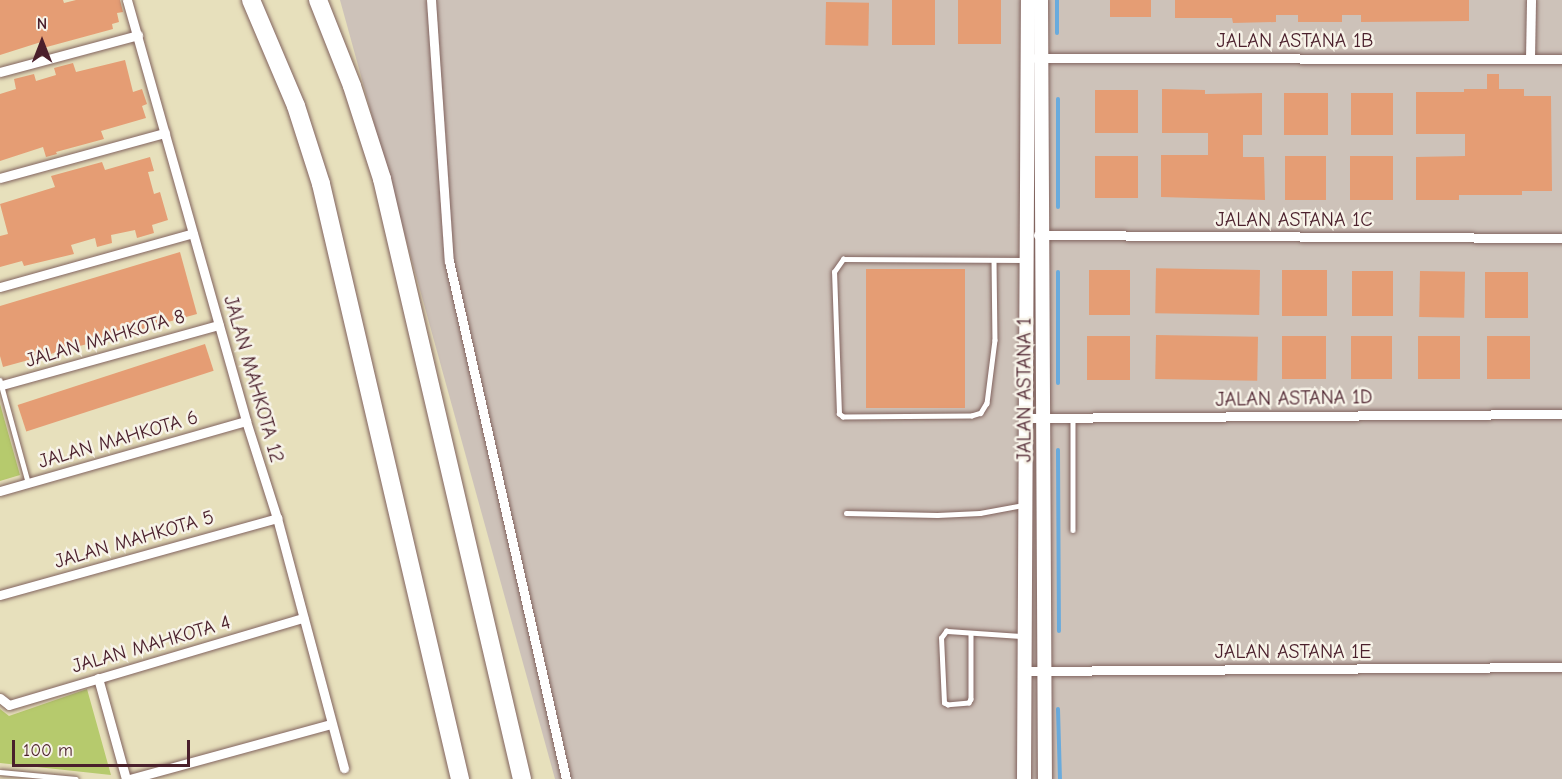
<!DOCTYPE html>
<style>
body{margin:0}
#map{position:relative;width:1562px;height:779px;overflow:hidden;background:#e7e0bc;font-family:"Comic Neue",sans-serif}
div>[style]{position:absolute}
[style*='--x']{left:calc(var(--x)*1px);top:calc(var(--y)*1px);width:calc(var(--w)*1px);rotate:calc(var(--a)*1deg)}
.industrial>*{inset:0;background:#cdc2b9}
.green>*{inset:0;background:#b6ca6d}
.stream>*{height:4px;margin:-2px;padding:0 2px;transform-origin:2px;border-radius:2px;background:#69abdd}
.building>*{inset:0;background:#e59d74;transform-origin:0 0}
.roads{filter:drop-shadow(0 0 2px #81635e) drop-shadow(0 0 2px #81635e)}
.lane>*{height:4.5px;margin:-2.25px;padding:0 2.25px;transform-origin:2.25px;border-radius:2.25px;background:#fff}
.street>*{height:9px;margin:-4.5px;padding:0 4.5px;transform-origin:4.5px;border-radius:4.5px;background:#fff}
.secondary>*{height:14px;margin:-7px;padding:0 7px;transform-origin:7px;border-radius:7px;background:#fff}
.highway>*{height:18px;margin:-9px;padding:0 9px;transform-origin:9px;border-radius:9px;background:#fff}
span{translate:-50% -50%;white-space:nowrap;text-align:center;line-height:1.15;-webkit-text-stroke:5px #f7f3e8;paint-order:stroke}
.street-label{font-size:20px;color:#4a1f2b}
.north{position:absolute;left:12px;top:12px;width:60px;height:60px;-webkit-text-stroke:4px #f7f3e8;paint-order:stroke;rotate:0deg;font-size:16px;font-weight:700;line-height:24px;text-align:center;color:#4a1f2b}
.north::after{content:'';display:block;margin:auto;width:21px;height:27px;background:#4a1f2b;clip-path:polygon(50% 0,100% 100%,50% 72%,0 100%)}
.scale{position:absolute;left:12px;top:740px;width:178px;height:27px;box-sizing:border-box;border:3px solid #4a1f2b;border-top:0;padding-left:8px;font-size:18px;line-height:21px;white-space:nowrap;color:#4a1f2b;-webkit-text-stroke:4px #f7f3e8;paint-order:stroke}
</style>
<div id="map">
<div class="industrial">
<i style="clip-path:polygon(340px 0,1562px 0,1562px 779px,555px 779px)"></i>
</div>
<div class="green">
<i style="clip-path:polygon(0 404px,20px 475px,0 481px)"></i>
<i style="clip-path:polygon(87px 689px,111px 775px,0 763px,0 709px,9px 716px)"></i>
</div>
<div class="stream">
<i style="--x:1057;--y:0;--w:33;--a:90"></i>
<i style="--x:1058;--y:207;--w:108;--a:-90"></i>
<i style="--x:1058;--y:272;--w:111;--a:90"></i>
<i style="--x:1058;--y:450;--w:181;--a:89.7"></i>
<i style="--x:1058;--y:709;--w:70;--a:88.4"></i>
</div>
<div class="building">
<i style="clip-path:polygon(0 0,63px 0,64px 3px,76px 0,120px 0,123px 12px,117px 13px,119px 22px,112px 24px,113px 29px,43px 48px,41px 42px,0 55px)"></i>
<i style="left:892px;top:0;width:43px;height:45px"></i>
<i style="left:958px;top:0;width:43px;height:44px"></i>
<i style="left:1110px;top:0;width:41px;height:17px"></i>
<i style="clip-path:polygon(1175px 0,1469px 0,1469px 21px,1361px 22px,1361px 15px,1342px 15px,1342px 22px,1298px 22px,1298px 15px,1276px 15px,1276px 22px,1233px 23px,1232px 18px,1175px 18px)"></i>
<i style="left:826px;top:2px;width:43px;height:43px;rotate:1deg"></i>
<i style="clip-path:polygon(125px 60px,133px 92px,142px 89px,147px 104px,142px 106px,146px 118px,101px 131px,104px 139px,56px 152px,57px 154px,46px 157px,43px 147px,0 161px,0 94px,16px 89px,14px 79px,34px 74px,36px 81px,56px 75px,54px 68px,73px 63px,76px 72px)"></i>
<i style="clip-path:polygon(1487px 74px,1499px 74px,1499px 89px,1524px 89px,1524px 96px,1551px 96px,1552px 191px,1522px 191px,1522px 195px,1459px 195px,1459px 200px,1416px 200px,1416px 157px,1465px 156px,1465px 134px,1416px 134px,1416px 92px,1464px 92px,1464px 89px,1487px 89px)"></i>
<i style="clip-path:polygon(1162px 89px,1205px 90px,1205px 94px,1262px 93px,1262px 135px,1243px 135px,1243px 157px,1264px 157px,1265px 200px,1161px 197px,1161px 155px,1208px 155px,1208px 133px,1162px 133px)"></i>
<i style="left:1095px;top:90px;width:43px;height:43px"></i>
<i style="left:1284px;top:93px;width:44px;height:42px"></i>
<i style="left:1351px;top:93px;width:42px;height:42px"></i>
<i style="left:1095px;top:156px;width:43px;height:42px"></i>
<i style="left:1326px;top:156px;width:44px;height:41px;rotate:90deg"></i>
<i style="left:1350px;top:156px;width:43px;height:44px"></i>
<i style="clip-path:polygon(150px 157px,154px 171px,148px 172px,154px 194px,160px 192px,168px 220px,152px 225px,154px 233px,137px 238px,135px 230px,111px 235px,112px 243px,97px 247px,95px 238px,71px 245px,74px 254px,24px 266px,22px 261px,0 267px,0 236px,8px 234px,0 204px,55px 187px,51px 176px,102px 162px,105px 170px)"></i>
<i style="clip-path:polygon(180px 252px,197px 314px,3px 367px,0 356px,0 306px)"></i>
<i style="left:866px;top:269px;width:99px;height:139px"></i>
<i style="left:1089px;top:270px;width:41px;height:45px"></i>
<i style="left:1260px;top:270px;width:45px;height:104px;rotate:91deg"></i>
<i style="left:1282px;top:270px;width:45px;height:46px"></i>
<i style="left:1352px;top:271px;width:41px;height:45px"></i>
<i style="left:1420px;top:271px;width:45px;height:46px;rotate:1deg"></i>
<i style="left:1485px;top:272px;width:43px;height:46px"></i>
<i style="left:1156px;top:335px;width:102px;height:44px;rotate:1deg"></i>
<i style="left:1087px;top:336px;width:43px;height:44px"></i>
<i style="left:1282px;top:336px;width:44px;height:43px"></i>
<i style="left:1351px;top:336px;width:41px;height:43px"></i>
<i style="left:1418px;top:336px;width:42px;height:43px"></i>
<i style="left:1487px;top:336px;width:43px;height:43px"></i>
<i style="left:205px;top:344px;width:28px;height:197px;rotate:72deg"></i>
</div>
<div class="roads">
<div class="lane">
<i style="--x:994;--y:260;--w:80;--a:89.3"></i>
<i style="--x:995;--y:340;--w:64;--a:97.2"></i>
<i style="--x:987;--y:403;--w:12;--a:121"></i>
<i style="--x:981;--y:413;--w:9;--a:162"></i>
<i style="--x:972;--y:416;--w:129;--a:179.6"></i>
<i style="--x:843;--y:417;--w:5;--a:-143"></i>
<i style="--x:839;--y:414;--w:142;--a:-92"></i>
<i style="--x:834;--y:272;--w:16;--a:-55"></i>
<i style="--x:843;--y:259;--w:180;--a:0.3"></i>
<i style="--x:0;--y:380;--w:106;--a:74.6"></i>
<i style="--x:1073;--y:419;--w:111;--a:90"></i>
<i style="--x:846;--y:513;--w:91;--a:1.3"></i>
<i style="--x:937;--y:515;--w:43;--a:-2.7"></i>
<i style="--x:980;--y:513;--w:44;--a:-10.5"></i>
<i style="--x:971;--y:633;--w:66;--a:90"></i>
<i style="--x:971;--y:699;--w:4;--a:117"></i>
<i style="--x:969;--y:703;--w:21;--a:175"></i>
<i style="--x:948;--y:705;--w:4;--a:-153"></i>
<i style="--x:944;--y:703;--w:65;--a:-92.6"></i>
<i style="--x:941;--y:638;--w:9;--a:-54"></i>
<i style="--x:946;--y:631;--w:76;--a:3.8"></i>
<i style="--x:0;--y:772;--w:76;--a:5.3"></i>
</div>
<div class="street">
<i style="--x:127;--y:0;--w:437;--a:74.2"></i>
<i style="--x:246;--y:421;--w:102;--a:72.3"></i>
<i style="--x:277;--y:518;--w:259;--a:75"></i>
<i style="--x:431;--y:0;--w:262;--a:86.1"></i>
<i style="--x:449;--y:261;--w:531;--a:77.27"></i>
<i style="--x:1036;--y:58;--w:526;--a:0.11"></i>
<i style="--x:1530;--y:59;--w:59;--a:-89"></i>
<i style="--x:0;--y:72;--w:143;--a:-15"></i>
<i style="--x:0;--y:178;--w:171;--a:-15.3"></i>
<i style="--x:1038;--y:235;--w:524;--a:0.33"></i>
<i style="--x:0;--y:287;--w:200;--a:-15.6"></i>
<i style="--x:2;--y:385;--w:225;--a:-15.5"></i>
<i style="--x:1026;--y:418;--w:536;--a:-0.43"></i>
<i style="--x:0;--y:491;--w:256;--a:-15.9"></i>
<i style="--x:0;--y:595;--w:288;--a:-15.5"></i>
<i style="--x:1025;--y:671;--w:537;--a:-0.43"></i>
<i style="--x:98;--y:678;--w:105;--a:74.5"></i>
<i style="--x:0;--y:698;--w:11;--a:38"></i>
<i style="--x:9;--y:705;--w:307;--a:-16.5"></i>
<i style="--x:130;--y:779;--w:208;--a:-15.3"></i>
</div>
<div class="secondary">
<i style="--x:1041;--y:0;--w:779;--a:89.71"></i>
<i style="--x:1024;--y:779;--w:779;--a:-89.71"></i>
</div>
<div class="highway">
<i style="--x:251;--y:0;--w:115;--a:67"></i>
<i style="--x:296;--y:106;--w:82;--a:72.2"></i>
<i style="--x:321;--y:184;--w:611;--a:76.85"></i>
<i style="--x:318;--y:0;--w:92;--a:68.4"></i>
<i style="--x:352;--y:86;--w:98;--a:72.1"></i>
<i style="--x:382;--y:179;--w:616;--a:76.87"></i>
</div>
</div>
<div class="street-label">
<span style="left:1295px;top:40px">JALAN ASTANA 1B</span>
<span style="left:1294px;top:219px">JALAN ASTANA 1C</span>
<span style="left:105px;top:338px;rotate:-16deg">JALAN MAHKOTA 8</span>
<span style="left:254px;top:379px;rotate:74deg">JALAN MAHKOTA 12</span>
<span style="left:1024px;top:390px;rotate:-90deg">JALAN ASTANA 1</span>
<span style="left:1294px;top:398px;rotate:-1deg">JALAN ASTANA 1D</span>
<span style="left:118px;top:439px;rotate:-16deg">JALAN MAHKOTA 6</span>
<span style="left:134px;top:539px;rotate:-16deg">JALAN MAHKOTA 5</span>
<span style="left:151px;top:644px;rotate:-16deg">JALAN MAHKOTA 4</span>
<span style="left:1293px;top:651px">JALAN ASTANA 1E</span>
</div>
<div class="north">N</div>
<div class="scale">100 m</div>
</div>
